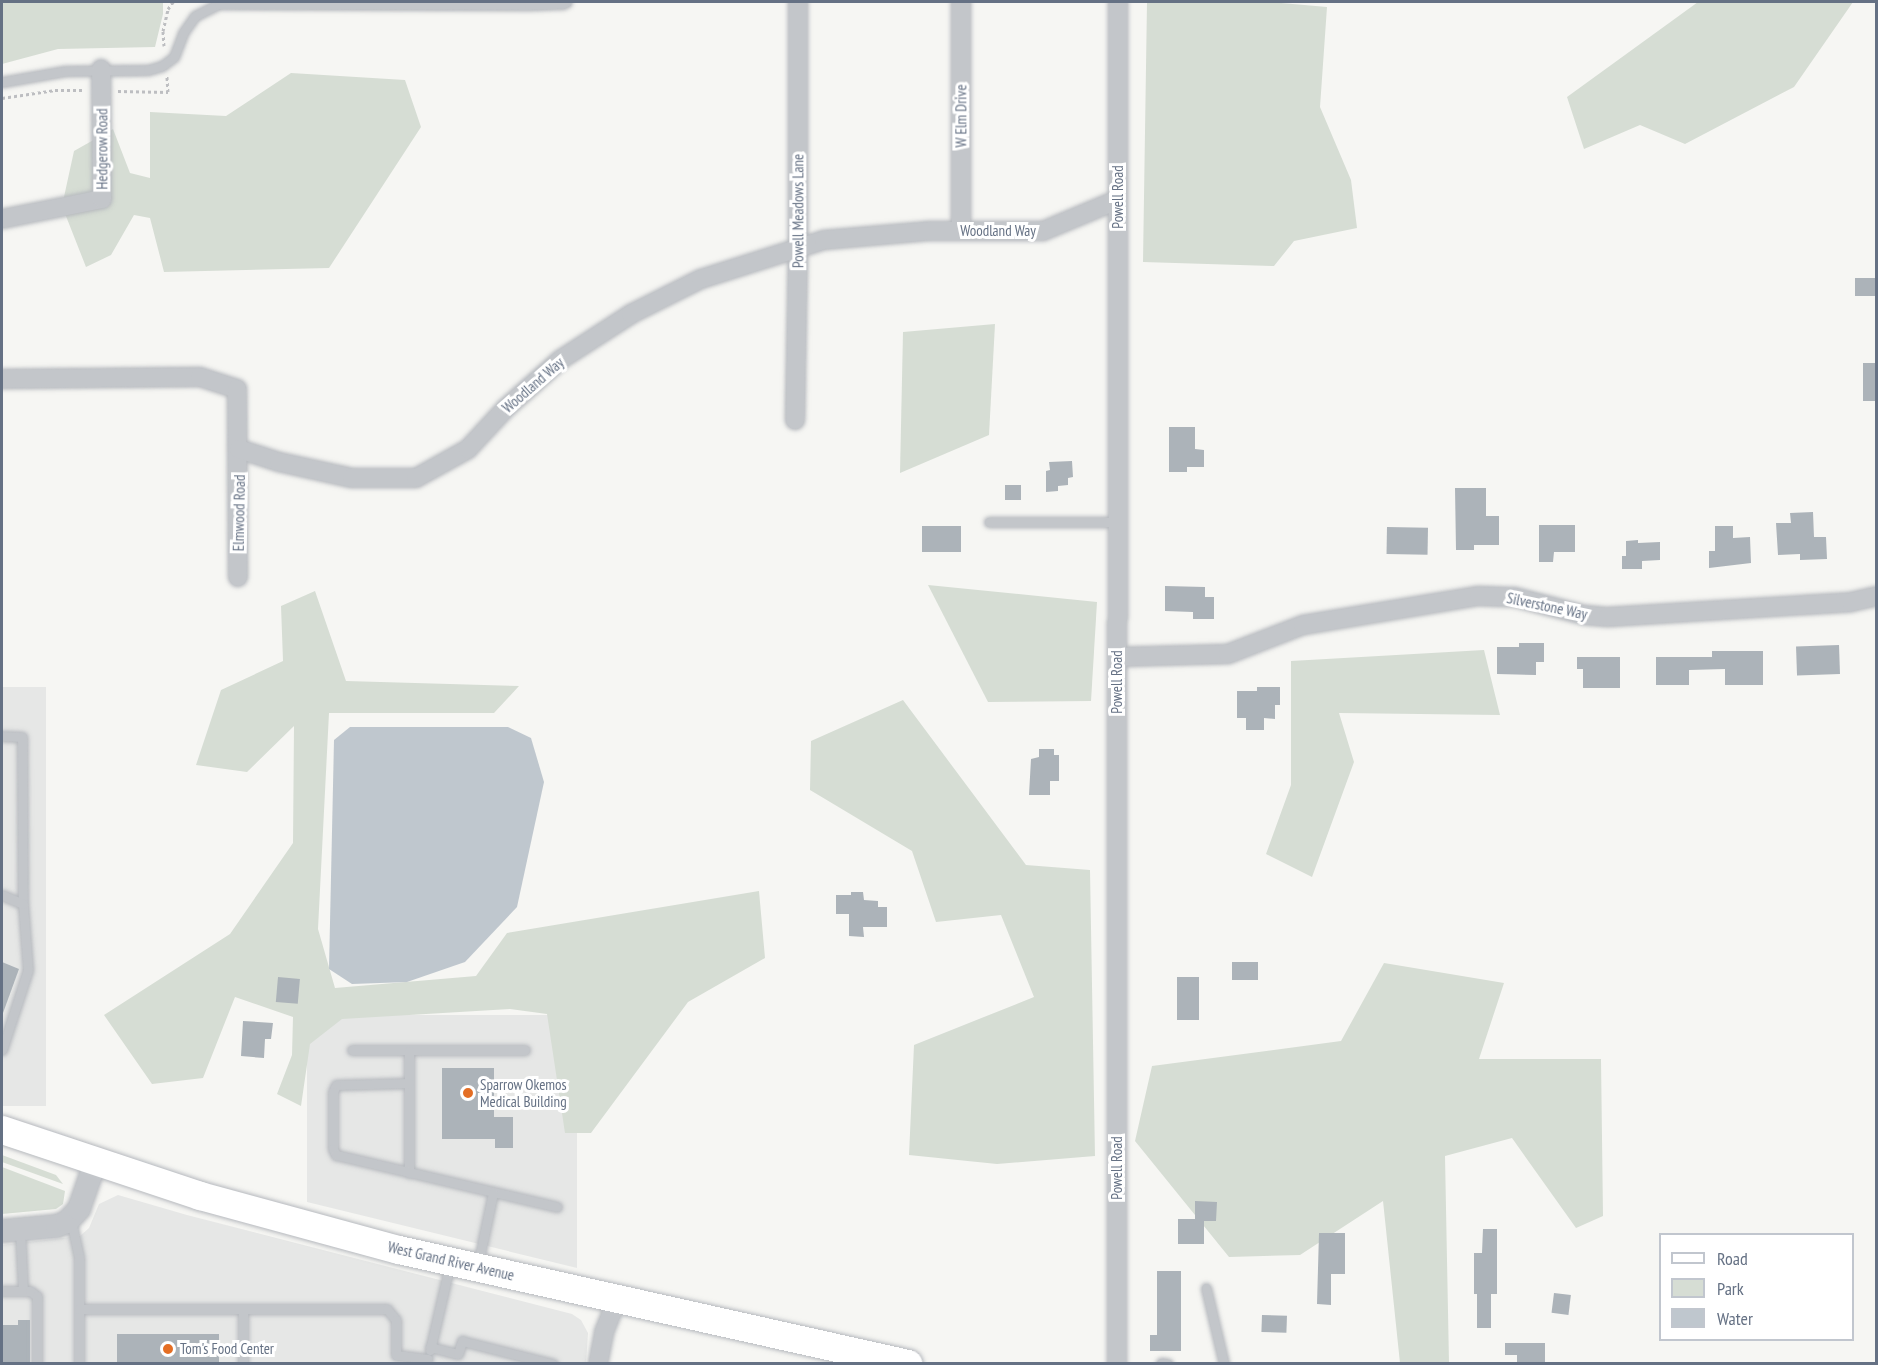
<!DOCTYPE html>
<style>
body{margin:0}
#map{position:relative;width:1878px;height:1365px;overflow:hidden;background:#f6f6f3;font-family:"PT Sans Narrow",sans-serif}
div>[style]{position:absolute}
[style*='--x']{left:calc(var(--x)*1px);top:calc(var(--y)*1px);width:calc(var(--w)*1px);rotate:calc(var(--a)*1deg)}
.built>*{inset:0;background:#e6e7e6;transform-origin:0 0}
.green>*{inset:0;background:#d6ddd4}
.water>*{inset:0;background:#bfc7ce}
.building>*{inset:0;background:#acb3b9;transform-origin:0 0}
.path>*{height:3px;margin-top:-1.5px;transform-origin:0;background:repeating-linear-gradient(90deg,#bdbec1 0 3px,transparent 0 6px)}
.roads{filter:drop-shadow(0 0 2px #b6b9be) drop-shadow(0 0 2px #b6b9be)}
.service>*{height:9px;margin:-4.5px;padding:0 4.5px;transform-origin:4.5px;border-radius:4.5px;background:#c3c6ca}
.minor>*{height:18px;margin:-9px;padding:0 9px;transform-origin:9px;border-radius:9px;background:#c3c6ca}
.tertiary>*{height:22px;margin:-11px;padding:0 11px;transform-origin:11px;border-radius:11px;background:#c3c6ca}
.primary>*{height:28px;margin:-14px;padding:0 14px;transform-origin:14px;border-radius:14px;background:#fff}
.dots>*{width:16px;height:16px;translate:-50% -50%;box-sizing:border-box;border:3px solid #fff;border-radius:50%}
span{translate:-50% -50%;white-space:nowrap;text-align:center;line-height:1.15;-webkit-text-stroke:6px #fff;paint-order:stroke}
.street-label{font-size:15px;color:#657184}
.poi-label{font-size:15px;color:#657184}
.left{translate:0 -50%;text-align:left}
.frame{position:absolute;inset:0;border:3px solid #657184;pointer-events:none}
.legend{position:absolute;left:1659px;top:1233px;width:195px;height:108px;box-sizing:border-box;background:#fff;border:2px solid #c1c6ce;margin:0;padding:8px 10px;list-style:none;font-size:18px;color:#657184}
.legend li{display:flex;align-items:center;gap:12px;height:30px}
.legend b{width:30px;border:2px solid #c1c6ce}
</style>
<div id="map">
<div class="built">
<i style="left:2px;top:687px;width:44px;height:419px"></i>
<i style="clip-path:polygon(307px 1015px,577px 1015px,577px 1268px,307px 1202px)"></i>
<i style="clip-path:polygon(118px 1195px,187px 1215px,572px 1314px,581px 1320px,588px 1333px,586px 1364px,2px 1364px,2px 1245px,80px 1236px,89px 1228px,99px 1204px)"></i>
</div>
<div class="green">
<i style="clip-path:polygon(2px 2px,163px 2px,163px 14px,155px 47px,58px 49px,2px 64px)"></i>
<i style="clip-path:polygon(1147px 2px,1269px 2px,1327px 7px,1320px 107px,1351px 180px,1357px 228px,1294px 241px,1274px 266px,1143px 262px)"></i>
<i style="clip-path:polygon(1698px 2px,1853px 2px,1794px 87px,1685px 144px,1640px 125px,1584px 149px,1567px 97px)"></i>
<i style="clip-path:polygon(291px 73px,405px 80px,421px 127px,329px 268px,164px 272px,150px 218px,134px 215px,111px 255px,86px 267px,62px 206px,74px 151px,113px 129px,130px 173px,150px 178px,150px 112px,226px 116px)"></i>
<i style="clip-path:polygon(995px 324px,989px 435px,900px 473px,903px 332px)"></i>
<i style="clip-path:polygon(928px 585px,1097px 602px,1091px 701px,988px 702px)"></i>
<i style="clip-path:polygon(315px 591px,346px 681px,519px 686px,494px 713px,329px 713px,318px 929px,335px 988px,476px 976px,507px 933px,759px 891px,765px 958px,688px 1002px,591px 1133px,565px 1133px,547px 1014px,510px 1009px,342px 1019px,310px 1044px,301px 1106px,277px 1094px,292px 1055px,293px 1017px,235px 997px,203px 1078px,152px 1084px,104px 1015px,230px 934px,293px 843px,294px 726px,247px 772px,196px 765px,221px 690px,283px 661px,281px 606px)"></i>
<i style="clip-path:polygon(1484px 650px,1500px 715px,1339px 713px,1354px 762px,1312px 877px,1266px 854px,1291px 785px,1291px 661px)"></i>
<i style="clip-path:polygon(903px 700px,1026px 865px,1090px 870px,1095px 1156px,997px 1164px,909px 1155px,914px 1045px,1034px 997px,1001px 915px,936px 922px,912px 851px,810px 790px,811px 741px)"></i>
<i style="clip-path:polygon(1384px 963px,1504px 983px,1479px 1059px,1601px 1059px,1603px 1216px,1576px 1228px,1512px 1138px,1445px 1156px,1449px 1363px,1400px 1363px,1383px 1201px,1300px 1255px,1229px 1257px,1135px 1141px,1152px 1066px,1341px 1041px)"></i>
<i style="clip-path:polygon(2px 1155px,56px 1175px,63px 1184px,2px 1162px)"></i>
<i style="clip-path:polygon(2px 1167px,65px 1191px,63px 1204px,56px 1209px,2px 1214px)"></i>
</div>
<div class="water">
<i style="clip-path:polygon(350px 727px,508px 727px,531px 738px,544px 782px,517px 907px,465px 962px,407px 982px,352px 984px,329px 969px,334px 740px)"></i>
</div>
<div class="building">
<i style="left:1855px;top:278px;width:21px;height:18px"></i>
<i style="left:1863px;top:363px;width:13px;height:38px"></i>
<i style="clip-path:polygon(1169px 427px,1195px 427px,1195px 449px,1204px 450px,1204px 467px,1187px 467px,1187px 472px,1169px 472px)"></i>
<i style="clip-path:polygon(1072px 461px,1073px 477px,1068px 478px,1068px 485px,1058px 486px,1058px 491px,1046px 492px,1046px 471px,1050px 470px,1049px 462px)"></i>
<i style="left:1005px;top:485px;width:16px;height:15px"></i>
<i style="clip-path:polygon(1455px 488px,1486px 488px,1486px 516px,1499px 516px,1499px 545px,1474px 545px,1474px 550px,1456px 550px)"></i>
<i style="clip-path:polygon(1813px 512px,1814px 537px,1826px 537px,1827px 559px,1800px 560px,1800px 554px,1778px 555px,1776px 523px,1791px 523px,1790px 513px)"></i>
<i style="clip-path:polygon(1539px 525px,1575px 525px,1575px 552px,1554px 552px,1553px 562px,1539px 562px)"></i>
<i style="left:922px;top:526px;width:39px;height:26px"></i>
<i style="clip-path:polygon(1715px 526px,1733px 526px,1733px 538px,1750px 537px,1751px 563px,1709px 568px,1709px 551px,1715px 551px)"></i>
<i style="left:1387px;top:527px;width:41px;height:27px;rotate:1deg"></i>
<i style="clip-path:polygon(1638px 540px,1638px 543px,1660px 542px,1660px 560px,1642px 561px,1642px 569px,1622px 569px,1622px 556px,1626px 556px,1626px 541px)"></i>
<i style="clip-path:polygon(1165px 586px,1205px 587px,1205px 597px,1214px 597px,1214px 619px,1193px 619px,1193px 612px,1165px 611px)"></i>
<i style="clip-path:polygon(1519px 643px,1544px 643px,1544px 662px,1536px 662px,1536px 675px,1497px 674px,1497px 647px,1519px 647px)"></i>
<i style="left:1839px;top:645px;width:29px;height:43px;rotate:88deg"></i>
<i style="clip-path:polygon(1712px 651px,1763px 651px,1763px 685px,1725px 685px,1725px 669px,1689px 670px,1689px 685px,1656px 685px,1656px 657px,1712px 657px)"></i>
<i style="clip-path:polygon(1577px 657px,1620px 657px,1620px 688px,1583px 688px,1583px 669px,1577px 669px)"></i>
<i style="clip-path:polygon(1257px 687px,1280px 687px,1280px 705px,1275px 705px,1275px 719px,1264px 718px,1264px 730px,1246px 730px,1246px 718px,1237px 718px,1237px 691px,1257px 691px)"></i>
<i style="clip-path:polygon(1039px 749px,1054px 749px,1054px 755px,1059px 755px,1059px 781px,1050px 781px,1050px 795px,1029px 795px,1031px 759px,1039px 757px)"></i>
<i style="clip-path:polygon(851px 892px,863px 892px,864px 900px,878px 901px,878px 907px,887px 907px,887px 927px,863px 927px,864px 937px,849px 936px,849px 914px,836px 914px,836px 895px,851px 895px)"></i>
<i style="clip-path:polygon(2px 962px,19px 969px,3px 1013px,2px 1013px)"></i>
<i style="left:1232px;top:962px;width:26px;height:18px"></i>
<i style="left:278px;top:977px;width:22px;height:25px;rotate:5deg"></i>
<i style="left:1177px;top:977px;width:22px;height:43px"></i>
<i style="clip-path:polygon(243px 1021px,273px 1023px,271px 1039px,265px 1039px,264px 1058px,241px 1056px)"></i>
<i style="clip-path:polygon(442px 1068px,494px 1068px,494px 1117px,513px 1117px,513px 1148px,495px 1148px,495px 1139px,442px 1139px)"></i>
<i style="clip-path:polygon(1195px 1201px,1217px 1202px,1216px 1221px,1204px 1221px,1204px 1244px,1178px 1244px,1178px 1219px,1195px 1219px)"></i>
<i style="clip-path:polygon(1483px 1229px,1497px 1229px,1497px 1294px,1491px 1294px,1491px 1328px,1477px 1328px,1477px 1294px,1474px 1294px,1474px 1253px,1482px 1253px)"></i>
<i style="clip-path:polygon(1319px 1233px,1345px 1233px,1345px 1274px,1331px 1274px,1331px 1305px,1317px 1304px)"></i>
<i style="clip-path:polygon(1157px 1271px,1181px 1271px,1181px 1351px,1150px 1351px,1150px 1335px,1157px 1335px)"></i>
<i style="left:1554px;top:1293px;width:17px;height:20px;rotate:7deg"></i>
<i style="left:1262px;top:1315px;width:25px;height:17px;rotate:2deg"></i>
<i style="clip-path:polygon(18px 1320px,30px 1320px,30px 1364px,2px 1364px,2px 1325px,18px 1325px)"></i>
<i style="left:117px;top:1334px;width:102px;height:30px"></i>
<i style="clip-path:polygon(1505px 1343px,1545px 1343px,1545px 1364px,1517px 1364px,1517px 1355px,1505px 1355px)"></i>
</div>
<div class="path">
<i style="--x:164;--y:46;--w:15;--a:-94"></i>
<i style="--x:163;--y:31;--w:23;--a:-77"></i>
<i style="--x:168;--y:9;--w:9;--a:-54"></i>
<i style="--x:118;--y:91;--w:50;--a:1.1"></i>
<i style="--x:168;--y:92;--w:16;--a:-94"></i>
<i style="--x:2;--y:98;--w:54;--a:-8.6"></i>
<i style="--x:55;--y:90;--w:30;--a:0"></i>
</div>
<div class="roads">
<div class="service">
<i style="--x:2;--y:82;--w:64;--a:-9.9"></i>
<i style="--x:65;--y:71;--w:83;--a:-0.7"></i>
<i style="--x:148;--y:70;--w:15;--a:-16"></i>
<i style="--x:162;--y:66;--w:15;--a:-37"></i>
<i style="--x:174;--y:57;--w:26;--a:-69"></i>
<i style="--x:183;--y:33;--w:21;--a:-55"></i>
<i style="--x:195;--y:16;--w:27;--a:-27"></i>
<i style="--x:219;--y:4;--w:310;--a:0.2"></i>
<i style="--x:529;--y:5;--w:33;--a:-2"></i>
<i style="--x:562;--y:4;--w:5;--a:-22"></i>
<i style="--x:989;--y:522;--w:128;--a:0"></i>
<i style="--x:2;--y:736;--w:20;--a:3"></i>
<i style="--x:22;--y:737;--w:167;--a:89.7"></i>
<i style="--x:23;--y:904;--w:66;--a:85.7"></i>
<i style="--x:28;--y:970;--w:84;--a:108"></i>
<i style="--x:2;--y:895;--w:23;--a:23"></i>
<i style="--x:352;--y:1050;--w:173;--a:0"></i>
<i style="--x:409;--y:1051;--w:122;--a:90"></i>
<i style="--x:409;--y:1083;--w:73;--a:178.4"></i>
<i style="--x:336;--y:1085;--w:8;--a:113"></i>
<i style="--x:333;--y:1092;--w:57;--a:90"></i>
<i style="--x:333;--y:1149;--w:7;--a:63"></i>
<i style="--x:336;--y:1155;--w:227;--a:13.2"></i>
<i style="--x:71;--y:1220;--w:39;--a:78"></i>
<i style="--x:79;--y:1258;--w:106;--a:90"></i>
<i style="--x:20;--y:1229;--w:62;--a:87.2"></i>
<i style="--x:478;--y:1264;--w:73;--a:-78.1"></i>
<i style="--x:1206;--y:1288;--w:78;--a:76.7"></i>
<i style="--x:2;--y:1291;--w:28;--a:0"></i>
<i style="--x:30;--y:1291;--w:9;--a:36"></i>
<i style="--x:37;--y:1296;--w:68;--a:90"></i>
<i style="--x:79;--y:1309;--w:308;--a:0"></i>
<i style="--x:387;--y:1309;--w:14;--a:51"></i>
<i style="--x:396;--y:1320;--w:35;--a:90"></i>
<i style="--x:396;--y:1355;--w:32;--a:7"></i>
<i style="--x:430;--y:1347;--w:29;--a:14"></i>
<i style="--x:458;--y:1354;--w:14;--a:-73"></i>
<i style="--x:462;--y:1341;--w:94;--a:14.2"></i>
<i style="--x:430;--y:1350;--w:88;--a:-76.9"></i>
<i style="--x:1161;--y:1363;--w:7;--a:8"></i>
<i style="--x:243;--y:1364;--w:55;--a:-90"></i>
</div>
<div class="minor">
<i style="--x:961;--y:2;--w:229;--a:90"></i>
<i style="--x:2;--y:219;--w:102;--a:-11.3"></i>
<i style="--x:102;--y:199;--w:130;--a:-90.4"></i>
<i style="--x:2;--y:379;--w:198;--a:-0.6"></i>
<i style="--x:200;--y:377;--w:39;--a:18"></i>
<i style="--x:237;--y:389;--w:188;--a:89.7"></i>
<i style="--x:795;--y:420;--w:172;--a:-89"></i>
<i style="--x:798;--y:248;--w:246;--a:-90"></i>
<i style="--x:239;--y:449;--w:42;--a:18"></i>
<i style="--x:279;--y:462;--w:75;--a:12.4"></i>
<i style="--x:352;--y:478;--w:64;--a:0"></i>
<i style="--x:416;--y:478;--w:60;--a:-29.1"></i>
<i style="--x:468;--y:449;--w:56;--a:-47.2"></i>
<i style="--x:506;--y:408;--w:72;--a:-41.6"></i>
<i style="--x:560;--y:360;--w:85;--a:-32.9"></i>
<i style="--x:631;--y:314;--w:78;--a:-26.6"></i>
<i style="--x:701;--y:279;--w:129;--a:-17.6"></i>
<i style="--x:824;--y:240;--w:104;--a:-4.9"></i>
<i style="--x:928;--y:231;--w:115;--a:0"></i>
<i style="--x:1043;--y:231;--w:80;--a:-22.7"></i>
<i style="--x:1117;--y:657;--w:111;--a:-1.5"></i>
<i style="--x:1228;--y:654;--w:80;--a:-21.1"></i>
<i style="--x:1303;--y:625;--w:178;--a:-9.4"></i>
<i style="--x:1479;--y:596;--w:35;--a:2"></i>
<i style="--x:1514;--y:597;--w:72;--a:14.4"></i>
<i style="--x:1584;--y:615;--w:24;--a:5"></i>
<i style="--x:1608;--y:617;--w:243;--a:-3.5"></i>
<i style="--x:1851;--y:602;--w:26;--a:-13"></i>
<i style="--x:598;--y:1364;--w:33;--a:-79"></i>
<i style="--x:604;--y:1332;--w:35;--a:-68"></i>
<i style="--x:1117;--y:1364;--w:1362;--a:-89.96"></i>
</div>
<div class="tertiary">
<i style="--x:2;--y:1231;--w:55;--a:-5.2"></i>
<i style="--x:57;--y:1226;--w:11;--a:-22"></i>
<i style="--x:67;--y:1222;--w:18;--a:-47"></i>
<i style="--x:79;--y:1209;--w:49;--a:-70.8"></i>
</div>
<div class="primary">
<i style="--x:2;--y:1130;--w:209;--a:18.4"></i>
<i style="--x:200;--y:1196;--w:206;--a:15.2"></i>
<i style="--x:399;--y:1250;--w:522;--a:12.62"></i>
</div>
</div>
<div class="dots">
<i style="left:468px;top:1093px;background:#e46e24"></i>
<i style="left:168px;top:1349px;background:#e46e24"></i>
</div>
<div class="street-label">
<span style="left:961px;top:116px;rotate:-90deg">W Elm Drive</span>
<span style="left:102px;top:149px;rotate:-90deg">Hedgerow Road</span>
<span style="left:1118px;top:197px;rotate:-90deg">Powell Road</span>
<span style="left:798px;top:211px;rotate:-90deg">Powell Meadows Lane</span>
<span style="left:998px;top:231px">Woodland Way</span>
<span style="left:533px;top:385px;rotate:-41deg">Woodland Way</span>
<span style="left:239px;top:513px;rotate:-89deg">Elmwood Road</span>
<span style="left:1547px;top:606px;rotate:12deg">Silverstone Way</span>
<span style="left:1117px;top:682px;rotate:-90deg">Powell Road</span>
<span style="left:1117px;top:1168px;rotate:-90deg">Powell Road</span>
<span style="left:451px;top:1261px;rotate:13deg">West Grand River Avenue</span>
</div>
<div class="poi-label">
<span class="left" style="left:480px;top:1093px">Sparrow Okemos<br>Medical Building</span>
<span class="left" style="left:180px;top:1349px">Tom's Food Center</span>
</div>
<div class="frame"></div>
<ul class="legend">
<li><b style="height:8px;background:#fff"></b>Road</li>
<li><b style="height:16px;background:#d6ddd4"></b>Park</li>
<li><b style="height:16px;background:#bfc7ce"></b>Water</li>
</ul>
</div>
